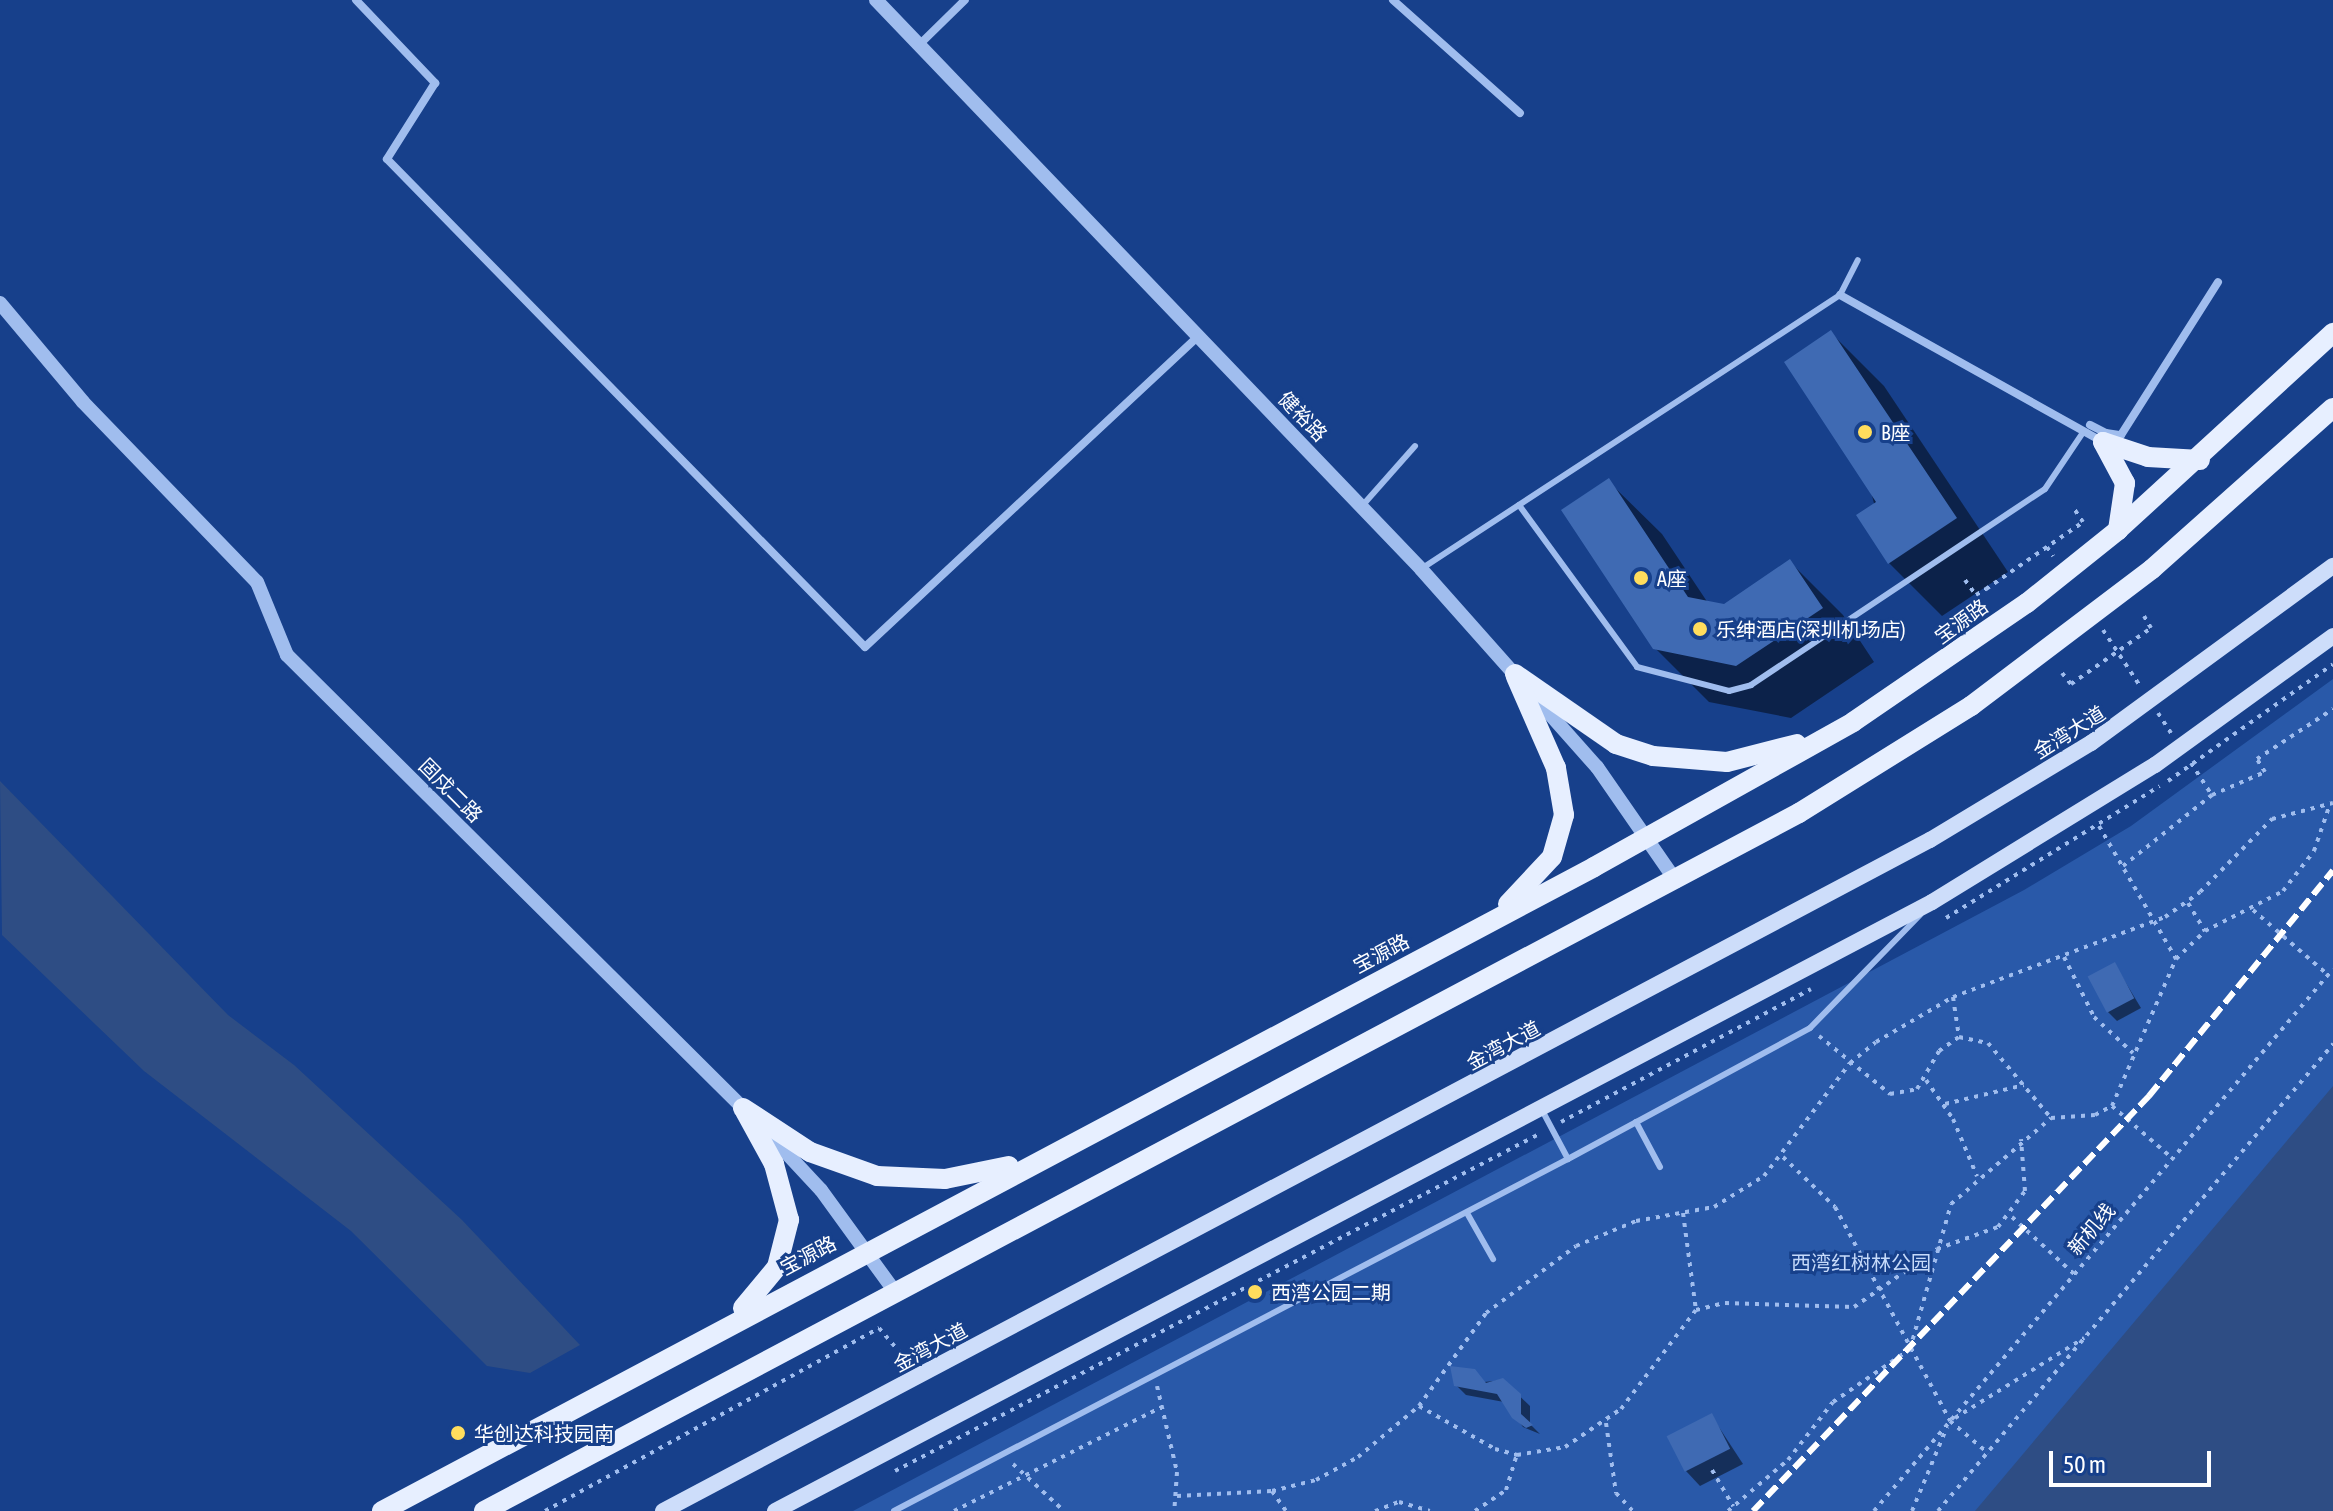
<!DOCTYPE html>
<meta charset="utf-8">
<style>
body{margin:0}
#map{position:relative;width:2333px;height:1511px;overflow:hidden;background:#17408b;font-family:"Asap Condensed","Noto Sans SC",sans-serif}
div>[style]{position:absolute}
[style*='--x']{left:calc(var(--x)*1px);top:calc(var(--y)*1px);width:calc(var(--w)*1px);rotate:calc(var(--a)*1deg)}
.green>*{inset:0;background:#2959a9}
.water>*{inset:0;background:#2e4d84}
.shadow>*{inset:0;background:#0007}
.building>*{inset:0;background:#3f6ab3;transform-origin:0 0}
.path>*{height:4px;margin-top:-2px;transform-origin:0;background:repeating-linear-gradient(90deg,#a0bdee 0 4px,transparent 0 10px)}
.service>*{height:6px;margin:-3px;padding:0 3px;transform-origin:3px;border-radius:3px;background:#a0bdee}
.minor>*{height:8px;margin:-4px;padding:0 4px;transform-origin:4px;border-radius:4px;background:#a0bdee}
.tertiary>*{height:14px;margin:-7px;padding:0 7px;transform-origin:7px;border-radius:7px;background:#a0bdee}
.secondary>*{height:16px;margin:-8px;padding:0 8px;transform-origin:8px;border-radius:8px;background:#cdddfa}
.primary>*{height:20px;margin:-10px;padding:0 10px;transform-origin:10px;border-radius:10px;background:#e7efff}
.rail>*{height:6px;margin-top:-3px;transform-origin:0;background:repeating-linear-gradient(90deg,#fff 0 14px,transparent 0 20px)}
.dots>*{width:22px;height:22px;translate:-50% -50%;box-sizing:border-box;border:4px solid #17408b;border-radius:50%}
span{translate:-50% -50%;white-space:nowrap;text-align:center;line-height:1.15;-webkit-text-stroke:6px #17408b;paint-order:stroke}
.street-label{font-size:20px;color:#fff}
.poi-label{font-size:20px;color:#fff}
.left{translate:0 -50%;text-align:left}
.park-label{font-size:20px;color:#c6dafa}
.scale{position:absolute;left:2049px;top:1451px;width:162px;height:36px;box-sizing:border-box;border:4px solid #fff;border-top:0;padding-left:10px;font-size:24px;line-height:28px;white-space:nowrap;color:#fff;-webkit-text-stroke:6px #17408b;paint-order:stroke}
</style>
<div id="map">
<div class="green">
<i style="clip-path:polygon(2333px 679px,2333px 1147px,2021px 1511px,853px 1511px,2024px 890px,2131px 826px)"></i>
</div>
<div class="water">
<i style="clip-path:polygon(0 781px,228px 1015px,294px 1065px,462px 1220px,580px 1345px,530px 1373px,487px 1366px,351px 1231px,144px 1071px,2px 935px)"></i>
<i style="clip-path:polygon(2333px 1086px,2333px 1511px,1975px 1511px)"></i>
</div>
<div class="shadow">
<i style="clip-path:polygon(1831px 333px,1884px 386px,2008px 572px,1942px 616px,1889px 563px)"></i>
<i style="clip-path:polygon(1608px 481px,1662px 534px,1708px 603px,1724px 606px,1790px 562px,1843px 615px,1874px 662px,1791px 718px,1709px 702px,1655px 648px)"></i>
<i style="clip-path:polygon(2115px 965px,2141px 1008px,2117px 1021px,2108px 1012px)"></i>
<i style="clip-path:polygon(1503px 1380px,1530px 1406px,1530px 1424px,1540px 1434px,1523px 1427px,1504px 1402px,1466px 1395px,1456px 1385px)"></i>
<i style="clip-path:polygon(1711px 1415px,1743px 1464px,1700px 1486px,1686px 1471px)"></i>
</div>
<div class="building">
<i style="clip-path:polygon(1831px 330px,1957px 518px,1888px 564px,1856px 515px,1876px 502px,1784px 362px)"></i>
<i style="clip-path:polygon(1609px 478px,1688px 597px,1724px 604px,1790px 559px,1823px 608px,1736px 666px,1653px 649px,1561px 510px)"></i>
<i style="left:2115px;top:962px;width:41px;height:31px;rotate:62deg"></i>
<i style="clip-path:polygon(1450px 1366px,1475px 1369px,1486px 1383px,1503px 1378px,1521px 1394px,1521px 1414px,1533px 1425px,1526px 1428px,1512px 1418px,1497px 1394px,1454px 1386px)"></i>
<i style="left:1712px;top:1413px;width:40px;height:51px;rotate:63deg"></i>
</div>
<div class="path">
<i style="--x:2047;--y:547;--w:11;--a:56"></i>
<i style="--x:1965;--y:580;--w:19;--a:54"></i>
<i style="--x:1976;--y:595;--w:12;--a:-31"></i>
<i style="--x:1986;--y:589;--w:118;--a:-34.6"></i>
<i style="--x:2083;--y:522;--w:18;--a:-124"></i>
<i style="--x:2103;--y:630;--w:67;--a:56.5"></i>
<i style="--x:2062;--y:673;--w:14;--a:51"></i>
<i style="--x:2071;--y:684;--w:98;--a:-35"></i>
<i style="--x:2151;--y:628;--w:14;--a:-120"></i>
<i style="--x:2158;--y:713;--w:24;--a:57"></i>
<i style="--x:2191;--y:763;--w:38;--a:57"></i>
<i style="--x:2168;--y:781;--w:202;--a:-35.3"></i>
<i style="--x:2099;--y:826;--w:154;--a:59.9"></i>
<i style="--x:2123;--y:866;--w:114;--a:-38.6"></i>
<i style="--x:2212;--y:795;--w:58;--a:-23.5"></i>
<i style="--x:2265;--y:772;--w:15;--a:-122"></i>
<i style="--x:2257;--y:759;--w:91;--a:-33.3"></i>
<i style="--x:2188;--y:903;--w:33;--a:59"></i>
<i style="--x:2253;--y:910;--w:99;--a:40.9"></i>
<i style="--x:1946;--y:918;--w:251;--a:-31.7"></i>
<i style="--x:2064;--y:957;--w:67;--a:63.4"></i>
<i style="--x:2094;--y:1017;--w:53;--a:42.7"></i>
<i style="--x:1953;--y:997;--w:40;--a:81.5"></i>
<i style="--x:1819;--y:1036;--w:92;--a:39.2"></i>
<i style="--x:1890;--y:1094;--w:27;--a:-10"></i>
<i style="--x:1917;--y:1089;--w:44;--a:-59.9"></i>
<i style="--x:1939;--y:1051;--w:24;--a:-35"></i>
<i style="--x:1959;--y:1037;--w:30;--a:12"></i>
<i style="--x:1988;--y:1043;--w:98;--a:50"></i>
<i style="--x:1926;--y:1080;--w:47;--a:55.3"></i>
<i style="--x:1953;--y:1119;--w:62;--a:67.2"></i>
<i style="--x:1945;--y:1104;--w:81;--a:-13.5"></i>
<i style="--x:2112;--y:1106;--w:79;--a:40.9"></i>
<i style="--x:1561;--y:1122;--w:283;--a:-28"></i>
<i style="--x:1783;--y:1157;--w:72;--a:43.9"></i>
<i style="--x:1835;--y:1207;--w:243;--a:61.7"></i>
<i style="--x:1950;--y:1421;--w:50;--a:40.1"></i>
<i style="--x:1683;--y:1213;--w:98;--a:82.4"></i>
<i style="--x:2012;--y:1217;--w:84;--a:42.6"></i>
<i style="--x:1157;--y:1386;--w:88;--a:76.9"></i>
<i style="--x:1177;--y:1472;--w:39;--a:94"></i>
<i style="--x:1419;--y:1406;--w:87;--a:29.5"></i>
<i style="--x:1495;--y:1449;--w:23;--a:15"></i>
<i style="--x:1517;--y:1455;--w:49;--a:-9.5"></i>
<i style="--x:1565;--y:1447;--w:68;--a:-34.2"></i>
<i style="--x:1621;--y:1409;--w:124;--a:-52.9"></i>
<i style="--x:1696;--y:1310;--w:30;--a:-14"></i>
<i style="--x:1725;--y:1303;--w:129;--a:1.8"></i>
<i style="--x:1854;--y:1307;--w:101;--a:-34.9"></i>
<i style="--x:1937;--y:1249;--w:65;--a:-19.8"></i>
<i style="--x:1998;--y:1227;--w:45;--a:-53.1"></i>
<i style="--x:2025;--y:1191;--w:52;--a:-94.4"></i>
<i style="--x:1955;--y:1418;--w:152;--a:-31.8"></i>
<i style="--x:1606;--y:1423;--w:71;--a:81.9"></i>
<i style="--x:1616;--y:1493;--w:25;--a:47"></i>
<i style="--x:1013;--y:1464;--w:69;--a:42.7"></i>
<i style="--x:1712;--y:1470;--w:42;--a:59.7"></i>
<i style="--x:895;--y:1471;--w:727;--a:-27.62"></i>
<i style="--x:1272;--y:1491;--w:24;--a:55"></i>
<i style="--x:1177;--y:1496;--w:95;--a:-3"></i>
<i style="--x:1272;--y:1491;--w:45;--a:-14"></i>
<i style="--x:1316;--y:1480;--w:48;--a:-28.7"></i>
<i style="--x:1358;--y:1457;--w:80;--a:-39.9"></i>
<i style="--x:1419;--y:1406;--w:115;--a:-54.2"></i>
<i style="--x:1486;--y:1313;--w:112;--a:-36.7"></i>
<i style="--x:1576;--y:1246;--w:65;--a:-22.6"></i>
<i style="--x:1636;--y:1221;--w:79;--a:-10.2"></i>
<i style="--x:1714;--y:1207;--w:59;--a:-31.8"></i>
<i style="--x:1764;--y:1176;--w:142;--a:-52.7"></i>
<i style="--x:1850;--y:1063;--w:33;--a:-39"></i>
<i style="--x:1876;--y:1042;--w:89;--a:-30.3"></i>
<i style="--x:1953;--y:997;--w:227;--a:-20.7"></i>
<i style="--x:2165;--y:917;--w:43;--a:-35.5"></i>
<i style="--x:2200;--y:892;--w:103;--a:-45.4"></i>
<i style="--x:2272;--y:819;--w:63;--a:-14.7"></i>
<i style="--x:545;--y:1511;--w:381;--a:-28.7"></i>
<i style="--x:879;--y:1328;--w:45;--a:49.5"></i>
<i style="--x:954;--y:1511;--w:233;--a:-26.6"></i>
<i style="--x:1375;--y:1511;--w:26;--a:-21"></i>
<i style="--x:1399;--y:1502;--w:32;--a:16"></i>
<i style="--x:1475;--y:1511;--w:37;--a:-34"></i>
<i style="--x:1506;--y:1490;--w:37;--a:-73"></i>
<i style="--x:1728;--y:1511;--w:79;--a:-40.4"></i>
<i style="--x:1788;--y:1460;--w:73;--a:-52.2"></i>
<i style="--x:1833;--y:1402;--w:93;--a:-34.5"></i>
<i style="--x:1910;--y:1349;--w:151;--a:-74.2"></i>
<i style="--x:1951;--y:1204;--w:132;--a:-40.7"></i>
<i style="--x:2051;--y:1118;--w:44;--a:-3.9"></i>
<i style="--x:2095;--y:1115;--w:19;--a:-28"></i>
<i style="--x:2112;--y:1106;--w:160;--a:-66.5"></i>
<i style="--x:2176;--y:959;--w:40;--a:-44"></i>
<i style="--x:2205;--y:931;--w:88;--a:-27.1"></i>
<i style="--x:2283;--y:891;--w:51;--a:-52.2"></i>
<i style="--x:2314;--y:851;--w:46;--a:-71.2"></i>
<i style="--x:1874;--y:1511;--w:710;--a:-49.74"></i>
<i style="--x:1912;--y:1511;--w:91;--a:-67.4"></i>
<i style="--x:1938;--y:1511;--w:612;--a:-49.77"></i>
</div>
<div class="service">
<i style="--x:1519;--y:505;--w:200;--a:53.9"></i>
<i style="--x:1637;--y:667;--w:95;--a:14.6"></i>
<i style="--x:1729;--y:691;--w:23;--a:-15"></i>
<i style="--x:1751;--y:685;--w:353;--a:-33.7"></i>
<i style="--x:2045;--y:489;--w:70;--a:-56.1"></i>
<i style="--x:1362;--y:506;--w:80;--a:-48.5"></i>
<i style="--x:1421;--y:569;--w:501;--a:-33.18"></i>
<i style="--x:1840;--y:295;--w:39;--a:-63"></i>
<i style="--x:1636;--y:1122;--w:51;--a:61.9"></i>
<i style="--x:1568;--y:1159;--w:275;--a:-28.4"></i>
<i style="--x:1810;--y:1028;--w:158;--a:-45.8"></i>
<i style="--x:1467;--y:1213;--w:53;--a:60.5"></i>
<i style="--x:894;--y:1511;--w:760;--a:-27.58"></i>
<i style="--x:1568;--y:1159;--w:55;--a:-118"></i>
</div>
<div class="minor">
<i style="--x:356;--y:0;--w:115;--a:46.4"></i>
<i style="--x:435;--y:83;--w:90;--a:122.3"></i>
<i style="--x:387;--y:159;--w:683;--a:45.59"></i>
<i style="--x:865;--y:647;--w:456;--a:-43"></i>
<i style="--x:1393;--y:0;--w:170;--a:41.7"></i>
<i style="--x:919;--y:45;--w:64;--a:-44.4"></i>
<i style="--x:1840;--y:295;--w:301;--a:29.2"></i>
<i style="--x:2103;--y:442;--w:9;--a:-72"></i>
<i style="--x:2106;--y:433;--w:18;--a:-153"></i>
<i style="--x:2106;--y:433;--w:15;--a:8"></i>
<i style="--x:2121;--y:435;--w:181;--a:-57.6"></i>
</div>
<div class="tertiary">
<i style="--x:876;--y:0;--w:788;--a:46.23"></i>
<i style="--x:1421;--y:569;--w:265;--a:48.4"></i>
<i style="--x:1597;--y:767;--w:139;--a:55.3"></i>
<i style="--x:0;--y:303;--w:129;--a:50"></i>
<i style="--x:83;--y:402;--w:250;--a:46"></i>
<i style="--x:257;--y:582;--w:79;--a:67.7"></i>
<i style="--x:287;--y:655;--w:650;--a:44.81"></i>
<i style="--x:765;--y:1130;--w:82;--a:47"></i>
<i style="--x:821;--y:1190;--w:126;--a:54"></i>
</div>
<div class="secondary">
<i style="--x:663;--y:1511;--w:1434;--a:-27.91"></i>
<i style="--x:1930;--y:840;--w:188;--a:-31.1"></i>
<i style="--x:2091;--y:743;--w:300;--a:-36.2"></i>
<i style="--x:775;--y:1511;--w:1307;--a:-27.76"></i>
<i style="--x:1932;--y:902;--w:262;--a:-31.6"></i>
<i style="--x:2155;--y:765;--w:220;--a:-35.9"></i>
</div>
<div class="primary">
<i style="--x:2103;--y:442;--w:47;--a:18.4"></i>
<i style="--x:2148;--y:457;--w:52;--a:3.3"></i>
<i style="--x:2103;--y:442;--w:47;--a:61.8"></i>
<i style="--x:2125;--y:483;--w:48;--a:98.5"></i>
<i style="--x:1515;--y:674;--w:123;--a:34.7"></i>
<i style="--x:1616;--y:744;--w:39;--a:18"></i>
<i style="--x:1653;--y:756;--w:74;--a:4.6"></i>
<i style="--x:1727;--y:762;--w:72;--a:-14.4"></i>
<i style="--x:1508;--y:904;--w:64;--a:-46.9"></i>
<i style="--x:1552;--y:857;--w:44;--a:-74.1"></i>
<i style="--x:1564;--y:815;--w:48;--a:-99.7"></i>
<i style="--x:1556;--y:768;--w:99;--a:-113.7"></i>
<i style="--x:743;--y:1108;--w:80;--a:33.3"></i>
<i style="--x:810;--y:1152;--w:71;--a:19.7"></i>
<i style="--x:877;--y:1176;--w:68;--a:2.5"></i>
<i style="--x:945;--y:1179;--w:65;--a:-11.5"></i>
<i style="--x:743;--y:1308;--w:53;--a:-50.3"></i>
<i style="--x:777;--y:1267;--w:49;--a:-75.7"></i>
<i style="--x:789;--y:1220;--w:58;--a:-105"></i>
<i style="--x:774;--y:1164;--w:60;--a:-118.7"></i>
<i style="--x:382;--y:1511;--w:1372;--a:-27.98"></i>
<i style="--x:1594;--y:867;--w:297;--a:-29.2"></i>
<i style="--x:1853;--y:722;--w:211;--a:-34.4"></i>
<i style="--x:2027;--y:603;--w:117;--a:-38.7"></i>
<i style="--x:2118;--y:530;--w:292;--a:-42.5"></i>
<i style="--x:484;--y:1511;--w:1489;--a:-27.96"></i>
<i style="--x:1799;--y:813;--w:203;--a:-31.9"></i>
<i style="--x:1971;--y:706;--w:227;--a:-37.1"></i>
<i style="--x:2152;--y:569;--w:242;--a:-41.7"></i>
</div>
<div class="rail">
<i style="--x:1753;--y:1511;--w:574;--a:-46.34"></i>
<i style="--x:2149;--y:1096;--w:291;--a:-50.8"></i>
</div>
<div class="dots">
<i style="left:1865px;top:432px;background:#ffdd5d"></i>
<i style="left:1641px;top:578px;background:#ffdd5d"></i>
<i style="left:1700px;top:629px;background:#ffdd5d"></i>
<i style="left:1255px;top:1292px;background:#ffdd5d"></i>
<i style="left:458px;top:1433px;background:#ffdd5d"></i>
</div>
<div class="street-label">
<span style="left:1303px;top:416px;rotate:46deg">健裕路</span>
<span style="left:1961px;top:621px;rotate:-36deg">宝源路</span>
<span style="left:2069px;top:732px;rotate:-32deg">金湾大道</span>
<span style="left:451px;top:790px;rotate:45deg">固戍二路</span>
<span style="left:1381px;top:953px;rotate:-28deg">宝源路</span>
<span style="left:1503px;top:1045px;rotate:-28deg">金湾大道</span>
<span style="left:2091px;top:1229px;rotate:-50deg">新机线</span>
<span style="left:808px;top:1255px;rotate:-28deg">宝源路</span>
<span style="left:930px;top:1347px;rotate:-28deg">金湾大道</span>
</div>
<div class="poi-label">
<span class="left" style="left:1881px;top:432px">B座</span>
<span class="left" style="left:1657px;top:578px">A座</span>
<span class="left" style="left:1716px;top:629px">乐绅酒店(深圳机场店)</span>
<span class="left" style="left:1271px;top:1292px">西湾公园二期</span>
<span class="left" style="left:474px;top:1433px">华创达科技园南</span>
</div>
<div class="park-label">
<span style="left:1861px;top:1262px">西湾红树林公园</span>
</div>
<div class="scale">50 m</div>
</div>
